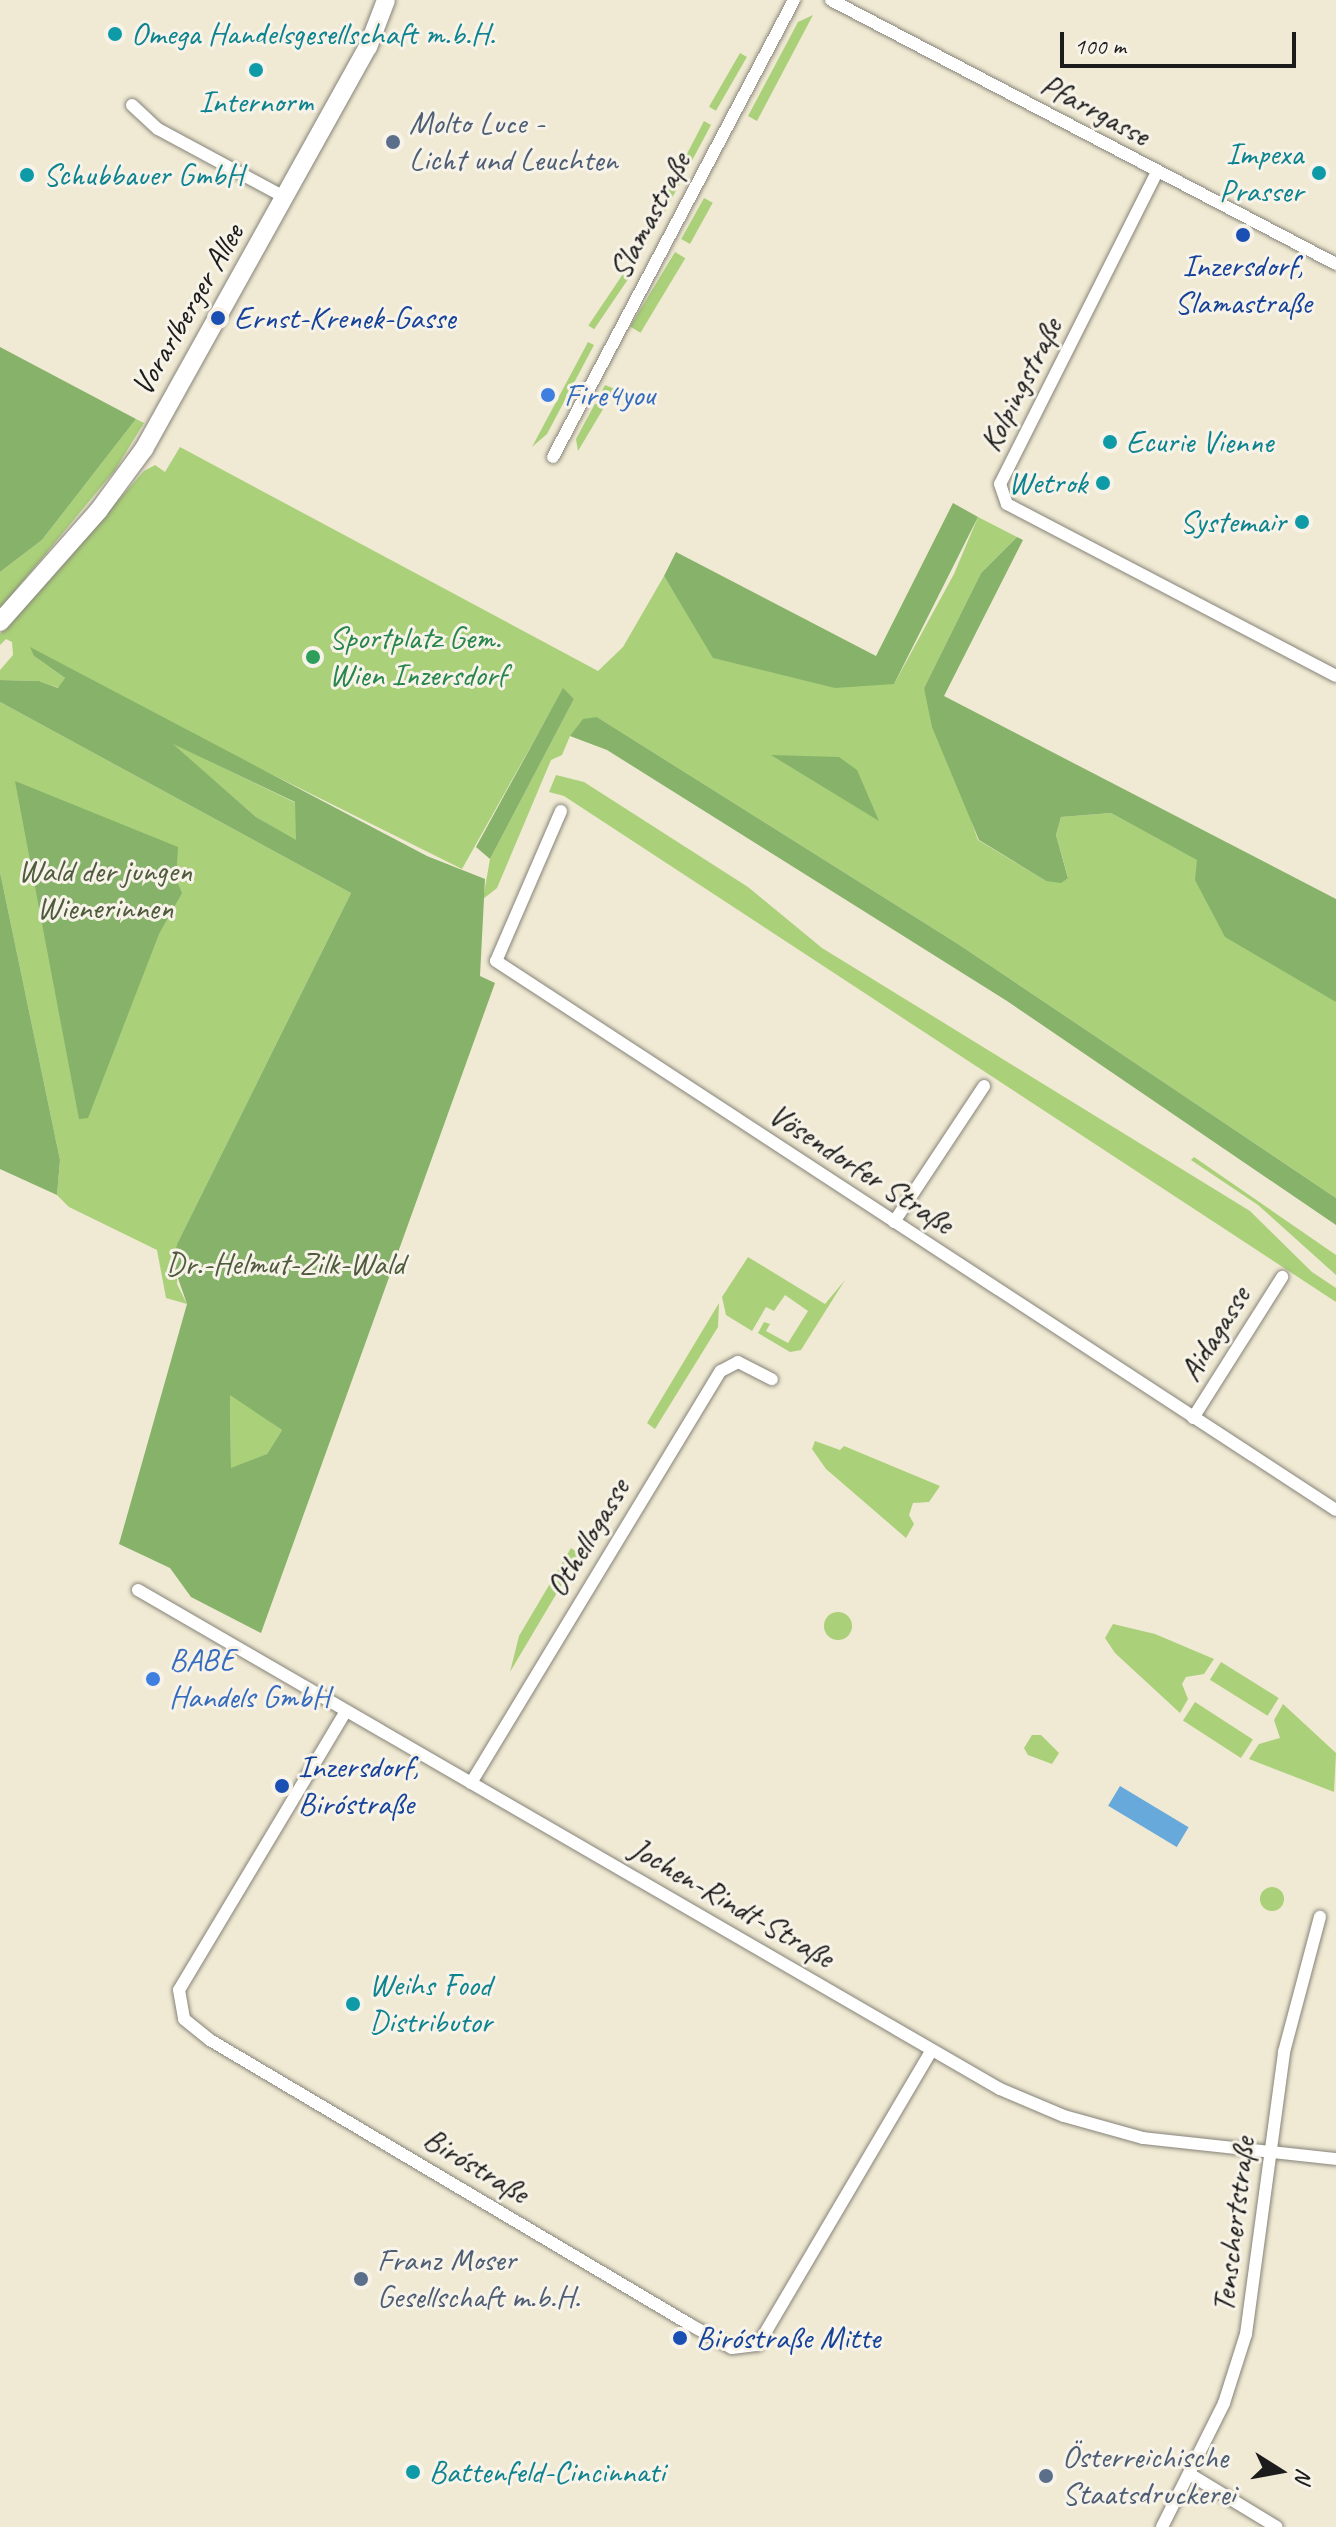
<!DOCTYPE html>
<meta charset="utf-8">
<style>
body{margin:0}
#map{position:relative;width:1336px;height:2527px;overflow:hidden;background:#f0ead4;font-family:Caveat,sans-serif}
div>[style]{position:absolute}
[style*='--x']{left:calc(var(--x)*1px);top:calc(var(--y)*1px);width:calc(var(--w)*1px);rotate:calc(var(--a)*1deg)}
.green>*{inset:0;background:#aad07a;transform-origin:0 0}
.round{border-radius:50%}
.forest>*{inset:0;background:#87b26a}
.water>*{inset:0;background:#66a9da;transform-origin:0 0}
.roads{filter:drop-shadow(0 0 2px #868378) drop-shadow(0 0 2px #868378)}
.minor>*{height:12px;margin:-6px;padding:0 6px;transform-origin:6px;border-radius:6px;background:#fff}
.secondary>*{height:18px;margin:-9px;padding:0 9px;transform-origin:9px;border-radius:9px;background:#fff}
.dots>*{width:22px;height:22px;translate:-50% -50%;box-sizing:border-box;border:4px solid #f7f3e8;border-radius:50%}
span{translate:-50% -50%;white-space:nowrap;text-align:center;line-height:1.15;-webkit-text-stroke:6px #f7f3e8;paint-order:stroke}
.culture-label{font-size:32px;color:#0d838f}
.left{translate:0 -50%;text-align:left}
.right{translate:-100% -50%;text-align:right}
.street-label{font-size:32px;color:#1c1c1c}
.service-label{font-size:32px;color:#4e5e75}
.transit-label{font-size:32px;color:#164399}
.shop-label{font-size:32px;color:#366cbe}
.leisure-label{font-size:32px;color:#27864d}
.park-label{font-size:32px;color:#4e5b3d}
.north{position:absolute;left:1240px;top:2431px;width:80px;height:80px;-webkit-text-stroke:6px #f7f3e8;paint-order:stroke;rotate:101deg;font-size:22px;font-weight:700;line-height:32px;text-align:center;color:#1c1c1c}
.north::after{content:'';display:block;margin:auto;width:28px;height:36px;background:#1c1c1c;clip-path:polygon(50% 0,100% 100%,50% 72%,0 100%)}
.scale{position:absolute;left:1060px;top:32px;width:236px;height:36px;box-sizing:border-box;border:4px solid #1c1c1c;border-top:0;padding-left:10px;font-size:24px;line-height:28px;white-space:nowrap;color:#1c1c1c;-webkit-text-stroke:6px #f7f3e8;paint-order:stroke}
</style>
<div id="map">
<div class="green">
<i style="clip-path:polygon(813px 15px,757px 121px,748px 116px,798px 22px)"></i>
<i style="left:740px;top:53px;width:8px;height:62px;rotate:30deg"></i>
<i style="clip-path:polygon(704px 121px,711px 125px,664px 213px,658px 210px)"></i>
<i style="left:704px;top:198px;width:10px;height:47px;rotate:29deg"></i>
<i style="left:675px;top:252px;width:12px;height:87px;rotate:31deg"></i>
<i style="left:623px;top:274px;width:7px;height:62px;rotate:34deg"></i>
<i style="clip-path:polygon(588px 342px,594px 345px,547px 434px,532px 447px)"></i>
<i style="clip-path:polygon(605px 385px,615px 389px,578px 451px,576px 439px)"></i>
<i style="clip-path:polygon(136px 419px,144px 423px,115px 470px,0 609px,0 572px,42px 540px)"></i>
<i style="clip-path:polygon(180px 447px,598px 671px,623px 647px,664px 576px,714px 658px,774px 672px,894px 684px,954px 574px,978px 517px,1017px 537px,981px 573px,924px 688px,978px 840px,1046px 881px,1068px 877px,1056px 835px,1061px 817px,1111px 813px,1198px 860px,1336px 1002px,1336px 1198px,958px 944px,597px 717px,570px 736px,562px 755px,551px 760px,497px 888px,483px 899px,490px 859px,574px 699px,563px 689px,462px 869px,34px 656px,65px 678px,59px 688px,39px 681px,0 680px,0 670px,13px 655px,12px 642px,6px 639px,0 645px,0 634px,144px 471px,155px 465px,165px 472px)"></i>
<i style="clip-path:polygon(0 702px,351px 893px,178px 1242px,177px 1284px,187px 1304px,166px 1298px,157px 1250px,69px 1207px,57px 1195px,60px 1160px,0 872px)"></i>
<i style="clip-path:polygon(170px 742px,296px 803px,296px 841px,256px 817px)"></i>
<i style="clip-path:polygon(556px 775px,584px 782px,748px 887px,822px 948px,1250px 1211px,1312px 1272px,1336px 1288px,1336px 1302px,564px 796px,549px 792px)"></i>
<i style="clip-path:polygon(1194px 1157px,1336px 1255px,1336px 1275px,1258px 1205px,1191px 1160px)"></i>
<i style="clip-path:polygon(748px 1257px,825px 1304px,845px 1280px,801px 1350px,790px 1352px,758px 1333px,764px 1322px,770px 1324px,766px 1331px,788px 1343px,808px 1311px,785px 1295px,774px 1311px,766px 1307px,752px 1331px,726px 1315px,722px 1297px)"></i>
<i style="clip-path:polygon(719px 1303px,718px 1327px,655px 1429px,647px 1423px)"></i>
<i style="clip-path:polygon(230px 1394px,282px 1430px,267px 1454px,231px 1469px)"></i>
<i style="clip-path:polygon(815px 1441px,840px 1450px,844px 1446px,940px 1486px,929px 1502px,913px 1503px,909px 1515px,914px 1524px,906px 1538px,826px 1469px,812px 1449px)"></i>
<i style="clip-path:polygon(571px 1548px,580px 1554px,510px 1672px,519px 1636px)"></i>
<i class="round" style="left:824px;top:1612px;width:28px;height:28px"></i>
<i style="clip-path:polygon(1113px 1624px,1155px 1634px,1214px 1659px,1204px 1674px,1186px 1677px,1182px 1684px,1188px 1699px,1180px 1713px,1115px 1653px,1105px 1638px)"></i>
<i style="left:1221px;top:1662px;width:68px;height:21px;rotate:32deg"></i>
<i style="left:1195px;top:1702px;width:69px;height:22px;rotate:33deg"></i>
<i style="clip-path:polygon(1283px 1704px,1336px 1753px,1334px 1792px,1249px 1759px,1259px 1744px,1280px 1738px,1274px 1720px)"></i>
<i style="clip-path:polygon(1032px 1735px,1041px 1735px,1059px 1753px,1052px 1764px,1028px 1755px,1024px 1748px)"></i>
<i class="round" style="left:1260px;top:1887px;width:24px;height:24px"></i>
</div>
<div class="forest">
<i style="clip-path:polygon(0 347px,136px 419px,42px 540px,0 572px)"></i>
<i style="clip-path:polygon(953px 503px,978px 517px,894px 684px,835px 688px,713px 658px,664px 576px,676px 552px,876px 656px)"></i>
<i style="clip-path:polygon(1017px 537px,1023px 540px,944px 696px,1336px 899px,1336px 1002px,1225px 937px,1195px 880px,1197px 860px,1111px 813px,1061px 817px,1056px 835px,1068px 878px,1061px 883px,1046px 881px,979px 840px,932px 727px,924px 688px,981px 573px)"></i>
<i style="clip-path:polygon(evenodd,30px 647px,427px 856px,485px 879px,480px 976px,495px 983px,261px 1633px,191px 1597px,170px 1568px,119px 1544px,187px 1304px,172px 1261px,178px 1242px,351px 893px,0 702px,0 680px,39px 681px,58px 688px,65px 678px,34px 656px,30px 647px,173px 744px,295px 802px,296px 840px,256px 817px,173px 744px,30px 647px,230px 1395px,282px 1430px,267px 1454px,231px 1468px,230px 1395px)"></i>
<i style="clip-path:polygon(563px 688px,574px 699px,490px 859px,476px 847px)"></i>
<i style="clip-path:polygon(597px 717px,958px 944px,1336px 1198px,1336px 1225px,1007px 1001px,607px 750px,570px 736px,583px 719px)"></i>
<i style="clip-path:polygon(771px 755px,839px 757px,857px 770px,879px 821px)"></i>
<i style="clip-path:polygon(15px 781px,178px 847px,176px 879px,182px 893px,159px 934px,88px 1118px,79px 1119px)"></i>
<i style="clip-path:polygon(0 872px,60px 1160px,57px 1195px,0 1169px)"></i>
</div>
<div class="water">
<i style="left:1120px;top:1786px;width:80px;height:23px;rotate:31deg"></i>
</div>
<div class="roads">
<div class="minor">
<i style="--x:831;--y:0;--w:570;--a:27.6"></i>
<i style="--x:132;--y:105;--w:35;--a:43"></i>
<i style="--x:158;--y:129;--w:145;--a:28.3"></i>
<i style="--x:1157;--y:172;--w:349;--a:116.7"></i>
<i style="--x:1000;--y:484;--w:21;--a:71"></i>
<i style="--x:1007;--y:504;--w:371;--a:27.6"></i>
<i style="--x:553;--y:457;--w:517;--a:-62.19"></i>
<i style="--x:561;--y:811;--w:163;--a:113.4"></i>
<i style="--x:496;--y:961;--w:1003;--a:33.17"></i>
<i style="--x:894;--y:1222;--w:163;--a:-56.5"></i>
<i style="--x:1193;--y:1418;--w:167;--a:-57.7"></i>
<i style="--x:138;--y:1590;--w:996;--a:30.07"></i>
<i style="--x:1000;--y:2089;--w:69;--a:22.9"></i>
<i style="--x:1064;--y:2116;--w:82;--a:15.6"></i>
<i style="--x:1143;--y:2138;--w:194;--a:6.2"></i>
<i style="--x:346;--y:1711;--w:325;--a:120.9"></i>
<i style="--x:179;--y:1990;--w:29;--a:80"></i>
<i style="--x:184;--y:2019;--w:33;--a:39"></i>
<i style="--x:210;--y:2040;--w:557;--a:30.66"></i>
<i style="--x:689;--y:2324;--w:49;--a:29.2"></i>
<i style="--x:732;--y:2348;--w:26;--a:-7"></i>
<i style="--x:758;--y:2345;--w:341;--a:-59.5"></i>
<i style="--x:471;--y:1783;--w:482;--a:-58.8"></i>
<i style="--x:721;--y:1371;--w:19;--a:-28"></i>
<i style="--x:738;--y:1362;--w:38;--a:27"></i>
<i style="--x:1191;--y:2475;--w:100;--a:31.2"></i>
<i style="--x:1162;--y:2527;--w:139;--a:-63.4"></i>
<i style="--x:1224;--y:2403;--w:72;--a:-72.3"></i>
<i style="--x:1246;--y:2334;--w:285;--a:-82.3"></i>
<i style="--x:1284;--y:2052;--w:140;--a:-75.1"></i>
</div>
<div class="secondary">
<i style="--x:0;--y:622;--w:149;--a:-48.5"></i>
<i style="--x:99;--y:510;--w:76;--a:-53.6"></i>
<i style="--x:144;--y:449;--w:460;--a:-60.9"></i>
<i style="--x:368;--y:47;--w:50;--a:-69"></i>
</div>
</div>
<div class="dots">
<i style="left:115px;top:34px;background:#0f9aa8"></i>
<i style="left:256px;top:70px;background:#0f9aa8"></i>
<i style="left:393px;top:142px;background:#5c6f8a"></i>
<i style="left:1319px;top:173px;background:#0f9aa8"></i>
<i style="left:27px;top:175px;background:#0f9aa8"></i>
<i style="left:1243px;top:235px;background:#1a4fb4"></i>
<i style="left:218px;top:318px;background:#1a4fb4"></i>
<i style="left:548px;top:395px;background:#3f7fe0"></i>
<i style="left:1110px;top:442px;background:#0f9aa8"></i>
<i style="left:1103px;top:483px;background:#0f9aa8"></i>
<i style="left:1302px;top:522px;background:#0f9aa8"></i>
<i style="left:313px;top:657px;background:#2e9e5b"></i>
<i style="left:153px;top:1679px;background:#3f7fe0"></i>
<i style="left:282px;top:1786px;background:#1a4fb4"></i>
<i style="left:353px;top:2004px;background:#0f9aa8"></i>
<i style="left:361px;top:2279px;background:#5c6f8a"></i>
<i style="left:680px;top:2338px;background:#1a4fb4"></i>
<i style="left:413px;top:2472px;background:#0f9aa8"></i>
<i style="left:1046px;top:2476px;background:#5c6f8a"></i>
</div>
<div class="culture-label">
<span class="left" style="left:131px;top:34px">Omega Handelsgesellschaft m.b.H.</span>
<span style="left:256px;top:102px">Internorm</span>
<span class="right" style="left:1303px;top:173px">Impexa<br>Prasser</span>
<span class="left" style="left:43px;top:175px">Schubbauer GmbH</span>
<span class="left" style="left:1126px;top:442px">Ecurie Vienne</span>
<span class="right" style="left:1087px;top:483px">Wetrok</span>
<span class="right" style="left:1286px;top:522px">Systemair</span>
<span class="left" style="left:369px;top:2004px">Weihs Food<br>Distributor</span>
<span class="left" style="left:429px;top:2472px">Battenfeld-Cincinnati</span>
</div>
<div class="street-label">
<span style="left:1095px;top:110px;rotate:28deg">Pfarrgasse</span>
<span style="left:650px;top:216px;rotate:-62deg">Slamastraße</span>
<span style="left:188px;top:310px;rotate:-60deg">Vorarlberger Allee</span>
<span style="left:1021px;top:385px;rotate:-63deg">Kolpingstraße</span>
<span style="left:861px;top:1169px;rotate:33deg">Vösendorfer Straße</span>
<span style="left:1215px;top:1334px;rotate:-58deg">Aidagasse</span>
<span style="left:588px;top:1538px;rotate:-59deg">Othellogasse</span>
<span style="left:732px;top:1903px;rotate:30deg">Jochen-Rindt-Straße</span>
<span style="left:476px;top:2166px;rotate:31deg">Biróstraße</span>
<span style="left:1234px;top:2225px;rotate:-83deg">Tenschertstraße</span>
</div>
<div class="service-label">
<span class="left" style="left:409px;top:142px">Molto Luce -<br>Licht und Leuchten</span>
<span class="left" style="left:377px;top:2279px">Franz Moser<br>Gesellschaft m.b.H.</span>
<span class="left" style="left:1062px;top:2476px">Österreichische<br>Staatsdruckerei</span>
</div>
<div class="transit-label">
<span style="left:1243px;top:285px">Inzersdorf,<br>Slamastraße</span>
<span class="left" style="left:234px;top:318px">Ernst-Krenek-Gasse</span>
<span class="left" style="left:298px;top:1786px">Inzersdorf,<br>Biróstraße</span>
<span class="left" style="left:696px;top:2338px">Biróstraße Mitte</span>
</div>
<div class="shop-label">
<span class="left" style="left:564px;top:395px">Fire4you</span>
<span class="left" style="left:169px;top:1679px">BABE<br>Handels GmbH</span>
</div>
<div class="leisure-label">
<span class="left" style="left:329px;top:657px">Sportplatz Gem.<br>Wien Inzersdorf</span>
</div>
<div class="park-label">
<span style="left:105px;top:890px">Wald der jungen<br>Wienerinnen</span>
<span style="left:285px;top:1264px">Dr.-Helmut-Zilk-Wald</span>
</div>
<div class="north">N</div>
<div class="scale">100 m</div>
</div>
